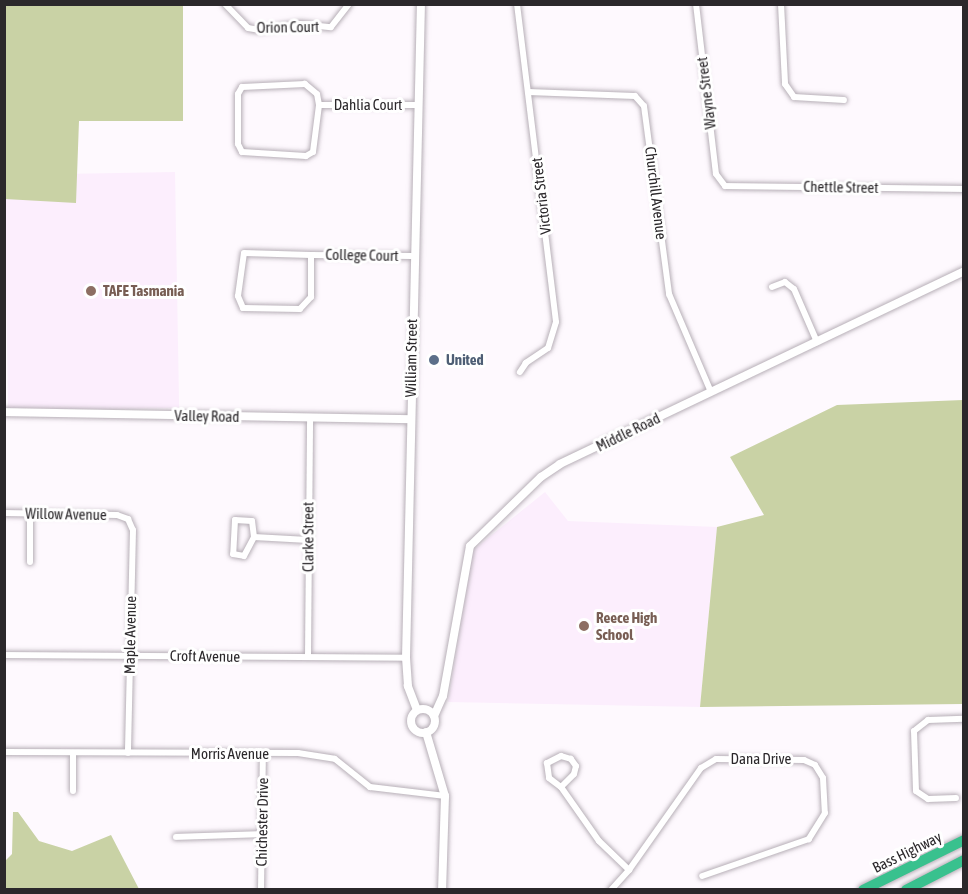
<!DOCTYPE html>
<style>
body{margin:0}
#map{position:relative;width:968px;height:894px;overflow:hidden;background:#fef9fe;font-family:"Asap Condensed",sans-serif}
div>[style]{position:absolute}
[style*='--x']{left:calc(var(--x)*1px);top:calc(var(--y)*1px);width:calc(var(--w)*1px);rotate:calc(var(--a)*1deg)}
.built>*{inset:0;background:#fceefd;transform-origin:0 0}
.green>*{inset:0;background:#c9d2a5}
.roads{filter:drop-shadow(0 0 2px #b7afb7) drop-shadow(0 0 2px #b7afb7)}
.street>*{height:6px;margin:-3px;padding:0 3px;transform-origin:3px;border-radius:3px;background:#fff}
.secondary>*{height:8px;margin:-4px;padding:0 4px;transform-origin:4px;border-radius:4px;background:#fff}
.secondary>.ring{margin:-4px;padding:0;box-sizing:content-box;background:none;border:8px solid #fff;border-radius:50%}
.highway>*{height:10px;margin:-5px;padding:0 5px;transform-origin:5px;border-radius:5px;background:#39c18e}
.dots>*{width:16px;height:16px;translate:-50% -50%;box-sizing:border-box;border:3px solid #fff;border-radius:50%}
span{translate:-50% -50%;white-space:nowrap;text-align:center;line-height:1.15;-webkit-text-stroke:6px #fff;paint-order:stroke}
.street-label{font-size:15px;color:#2b282b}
.education-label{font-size:15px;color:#785e54;font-weight:700}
.left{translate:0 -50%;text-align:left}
.service-label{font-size:15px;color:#4e5e75;font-weight:700}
.frame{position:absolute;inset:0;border:6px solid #2b282b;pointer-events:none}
</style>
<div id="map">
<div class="built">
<i style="left:175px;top:172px;width:236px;height:171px;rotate:89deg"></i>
<i style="clip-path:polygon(545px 492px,568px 521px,717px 527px,700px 707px,448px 702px,473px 550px)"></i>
</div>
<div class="green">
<i style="clip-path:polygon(5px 4px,183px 5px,183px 121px,79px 121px,76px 203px,5px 199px)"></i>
<i style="clip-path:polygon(963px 400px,963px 704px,700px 707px,717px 527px,764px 515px,730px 457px,837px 405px)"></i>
<i style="clip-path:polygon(13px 812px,18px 812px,39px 841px,72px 851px,111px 835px,139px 889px,5px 889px,5px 861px,12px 854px)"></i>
</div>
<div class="roads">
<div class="street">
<i style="--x:225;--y:4;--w:33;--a:46"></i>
<i style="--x:248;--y:28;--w:11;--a:10"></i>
<i style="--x:259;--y:30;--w:41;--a:-8.3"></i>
<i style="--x:300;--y:24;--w:31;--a:6"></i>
<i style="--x:331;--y:27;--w:29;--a:-52"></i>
<i style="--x:517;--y:4;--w:320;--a:83"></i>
<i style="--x:556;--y:322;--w:27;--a:107"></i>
<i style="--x:548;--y:348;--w:27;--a:146"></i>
<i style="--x:526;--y:363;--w:11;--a:124"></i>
<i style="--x:696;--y:4;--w:171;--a:83.3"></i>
<i style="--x:716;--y:174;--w:15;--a:53"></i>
<i style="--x:725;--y:186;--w:239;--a:0.7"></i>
<i style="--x:781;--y:4;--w:80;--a:87.1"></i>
<i style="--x:785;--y:84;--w:16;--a:55"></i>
<i style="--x:794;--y:97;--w:50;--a:3.4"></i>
<i style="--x:528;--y:92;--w:107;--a:2.1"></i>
<i style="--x:635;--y:96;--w:13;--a:48"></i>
<i style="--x:644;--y:106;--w:190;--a:82.4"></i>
<i style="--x:669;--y:294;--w:107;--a:66.8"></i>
<i style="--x:319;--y:105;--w:11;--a:-100"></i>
<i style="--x:317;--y:94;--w:16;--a:-140"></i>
<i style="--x:305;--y:84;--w:63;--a:177.3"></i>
<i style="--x:242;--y:87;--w:8;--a:120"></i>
<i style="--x:238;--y:94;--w:50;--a:90"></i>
<i style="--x:238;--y:144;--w:9;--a:63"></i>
<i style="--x:242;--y:152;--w:64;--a:3.6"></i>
<i style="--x:306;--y:156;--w:8;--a:-30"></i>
<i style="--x:313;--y:152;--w:47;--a:-82.7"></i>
<i style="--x:319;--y:105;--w:98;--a:0"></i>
<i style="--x:244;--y:253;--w:67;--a:1.7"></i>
<i style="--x:311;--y:255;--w:42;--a:90"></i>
<i style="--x:311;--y:297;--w:16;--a:133"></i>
<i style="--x:300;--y:309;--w:57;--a:-179"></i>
<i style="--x:243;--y:308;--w:13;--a:-113"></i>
<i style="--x:238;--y:296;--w:43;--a:-82.1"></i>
<i style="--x:311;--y:255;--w:102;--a:0.6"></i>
<i style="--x:772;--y:287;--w:14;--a:-21"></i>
<i style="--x:785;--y:282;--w:11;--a:38"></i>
<i style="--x:794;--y:289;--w:58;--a:66.5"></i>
<i style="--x:4;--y:513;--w:113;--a:1"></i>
<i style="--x:117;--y:515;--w:12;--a:20"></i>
<i style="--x:128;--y:519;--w:12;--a:66"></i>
<i style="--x:133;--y:530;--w:223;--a:91.3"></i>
<i style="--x:30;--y:514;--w:48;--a:90"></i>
<i style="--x:254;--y:537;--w:16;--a:-97"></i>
<i style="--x:252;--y:521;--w:17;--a:-177"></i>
<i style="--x:235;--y:520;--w:34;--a:93"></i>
<i style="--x:233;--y:554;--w:11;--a:10"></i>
<i style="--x:244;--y:556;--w:21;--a:-62"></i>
<i style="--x:254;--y:537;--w:54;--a:3.2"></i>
<i style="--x:4;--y:655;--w:402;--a:0.4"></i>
<i style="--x:308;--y:657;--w:240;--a:-89.5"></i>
<i style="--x:4;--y:752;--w:294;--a:0.2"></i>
<i style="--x:298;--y:753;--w:37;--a:9"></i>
<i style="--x:335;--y:759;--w:45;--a:38.7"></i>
<i style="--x:370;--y:787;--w:76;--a:6.8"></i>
<i style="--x:561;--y:787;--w:18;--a:-45"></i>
<i style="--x:574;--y:774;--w:8;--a:-76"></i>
<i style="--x:576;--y:766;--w:9;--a:-126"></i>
<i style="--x:571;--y:759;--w:10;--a:-163"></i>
<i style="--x:561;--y:756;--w:16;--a:153"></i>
<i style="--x:547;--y:763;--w:15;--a:82"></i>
<i style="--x:549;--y:778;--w:15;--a:37"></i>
<i style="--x:561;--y:787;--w:66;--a:54.9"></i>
<i style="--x:599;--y:841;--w:42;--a:44"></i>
<i style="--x:73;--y:791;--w:38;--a:-90"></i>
<i style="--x:956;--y:798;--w:28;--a:178"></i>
<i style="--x:928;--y:799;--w:14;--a:-146"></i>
<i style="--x:916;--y:791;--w:60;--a:-91.9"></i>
<i style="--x:914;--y:731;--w:18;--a:-38"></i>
<i style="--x:928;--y:720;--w:36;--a:-2"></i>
<i style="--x:176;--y:837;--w:86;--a:-2"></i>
<i style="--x:261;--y:890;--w:136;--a:-89.2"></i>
<i style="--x:611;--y:890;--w:27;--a:-48"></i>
<i style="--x:629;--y:870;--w:125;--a:-54.8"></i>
<i style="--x:701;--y:768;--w:17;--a:-31"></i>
<i style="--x:716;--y:759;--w:88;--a:0.7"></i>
<i style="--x:804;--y:760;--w:12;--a:24"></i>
<i style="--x:815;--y:765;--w:15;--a:58"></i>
<i style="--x:823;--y:778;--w:35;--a:87"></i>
<i style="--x:825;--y:813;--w:31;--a:122"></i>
<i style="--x:809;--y:839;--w:113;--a:160.9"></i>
</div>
<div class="secondary">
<i style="--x:4;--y:412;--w:405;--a:1"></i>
<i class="ring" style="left:411px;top:709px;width:16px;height:16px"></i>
<i style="--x:417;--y:710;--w:26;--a:-111"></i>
<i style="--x:408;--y:686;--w:28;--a:-94"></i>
<i style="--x:406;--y:658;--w:654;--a:-88.69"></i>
<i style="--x:434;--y:716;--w:22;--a:-66"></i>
<i style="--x:443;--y:696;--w:152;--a:-79.8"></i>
<i style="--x:470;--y:546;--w:99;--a:-44.2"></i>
<i style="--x:541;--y:477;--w:23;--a:-34"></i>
<i style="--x:560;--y:464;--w:448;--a:-25.5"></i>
<i style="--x:426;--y:732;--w:67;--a:73.5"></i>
<i style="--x:445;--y:796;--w:94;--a:91.8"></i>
</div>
<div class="highway">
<i style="--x:863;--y:890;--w:113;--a:-26.3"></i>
<i style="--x:906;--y:890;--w:65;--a:-27.3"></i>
</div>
</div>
<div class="dots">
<i style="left:91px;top:291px;background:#8d6e63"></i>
<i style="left:434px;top:360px;background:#5c6f8a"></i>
<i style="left:584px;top:626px;background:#8d6e63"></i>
</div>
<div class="street-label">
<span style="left:288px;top:27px;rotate:-1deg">Orion Court</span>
<span style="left:706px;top:93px;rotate:-97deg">Wayne Street</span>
<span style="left:368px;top:105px">Dahlia Court</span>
<span style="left:841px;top:187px;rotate:1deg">Chettle Street</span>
<span style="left:656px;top:193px;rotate:83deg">Churchill Avenue</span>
<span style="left:541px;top:196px;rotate:-97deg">Victoria Street</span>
<span style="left:362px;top:255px;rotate:1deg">College Court</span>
<span style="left:411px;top:358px;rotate:-89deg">William Street</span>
<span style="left:207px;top:416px;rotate:1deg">Valley Road</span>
<span style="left:628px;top:432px;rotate:-26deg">Middle Road</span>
<span style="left:66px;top:514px;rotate:1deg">Willow Avenue</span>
<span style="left:308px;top:537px;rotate:-90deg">Clarke Street</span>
<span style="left:130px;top:635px;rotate:-89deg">Maple Avenue</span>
<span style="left:205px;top:656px;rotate:1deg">Croft Avenue</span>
<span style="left:230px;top:754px">Morris Avenue</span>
<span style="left:761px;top:759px">Dana Drive</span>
<span style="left:262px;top:822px;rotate:-89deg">Chichester Drive</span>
<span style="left:907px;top:852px;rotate:-26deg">Bass Highway</span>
</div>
<div class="education-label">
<span class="left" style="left:103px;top:291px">TAFE Tasmania</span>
<span class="left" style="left:596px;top:626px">Reece High<br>School</span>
</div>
<div class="service-label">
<span class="left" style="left:446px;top:360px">United</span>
</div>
<div class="frame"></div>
</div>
